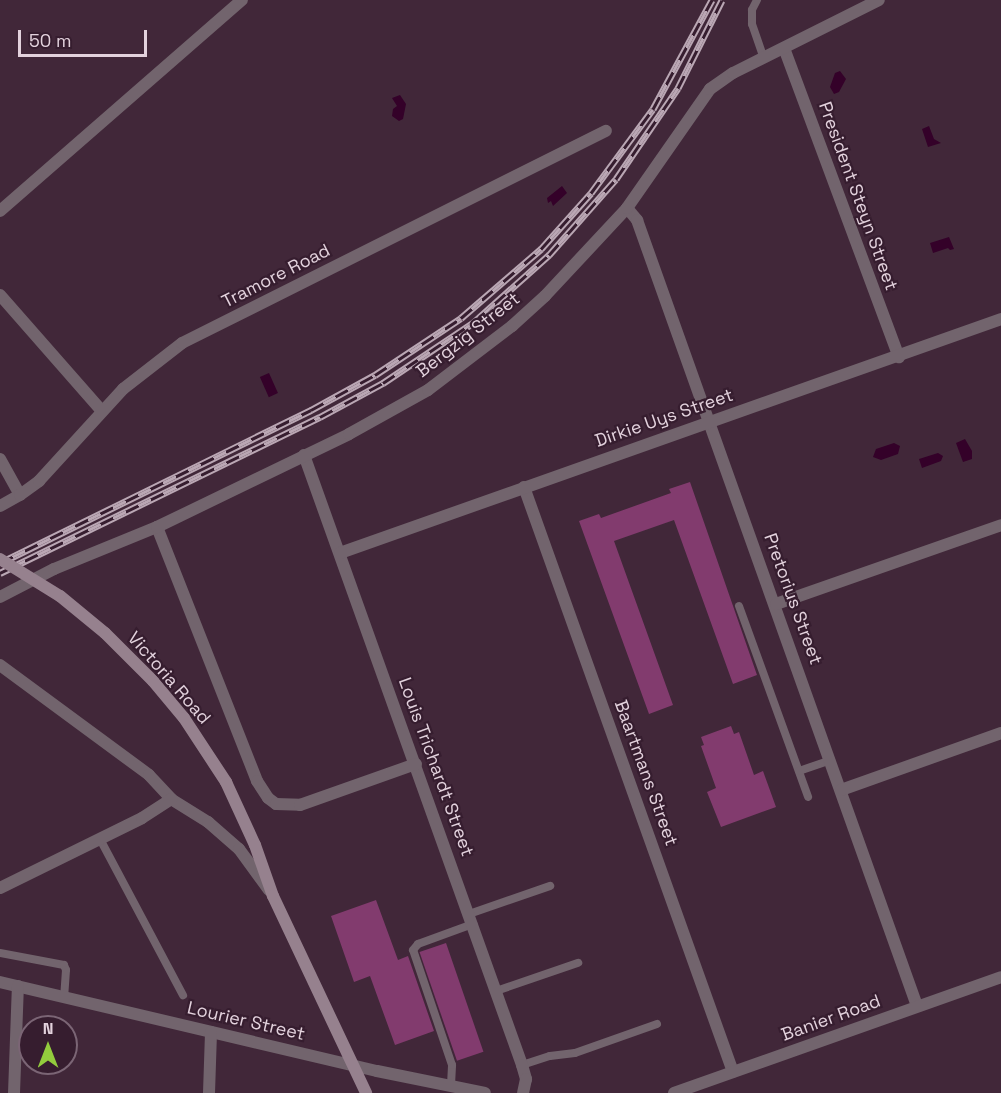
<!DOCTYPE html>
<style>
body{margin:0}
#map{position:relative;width:1001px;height:1093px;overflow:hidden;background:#412739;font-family:"Space Grotesk",sans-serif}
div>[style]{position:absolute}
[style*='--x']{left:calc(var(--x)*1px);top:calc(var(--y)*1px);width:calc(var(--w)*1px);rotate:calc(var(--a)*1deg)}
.water>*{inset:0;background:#340129;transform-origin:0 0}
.building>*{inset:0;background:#823b6e;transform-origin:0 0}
.lane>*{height:8px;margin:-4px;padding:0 4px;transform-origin:4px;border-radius:4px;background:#72646d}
.street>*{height:12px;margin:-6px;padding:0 6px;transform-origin:6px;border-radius:6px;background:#72646d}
.secondary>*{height:12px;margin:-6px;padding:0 6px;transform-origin:6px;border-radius:6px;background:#96818e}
.rail>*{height:7px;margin-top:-3.5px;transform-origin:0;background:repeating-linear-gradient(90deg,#361d2f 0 14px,#baa7b4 0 28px);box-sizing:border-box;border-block:2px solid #baa7b4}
.secondary-bridge>*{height:12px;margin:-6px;padding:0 6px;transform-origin:6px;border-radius:6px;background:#96818e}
span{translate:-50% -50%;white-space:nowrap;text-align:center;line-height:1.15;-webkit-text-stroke:4.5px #361d2f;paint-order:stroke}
.street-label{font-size:18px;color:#e3d2dd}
.north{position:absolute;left:18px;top:1015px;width:60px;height:60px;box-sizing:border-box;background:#361d2f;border:2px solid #7b6575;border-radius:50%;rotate:0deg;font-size:16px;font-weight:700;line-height:24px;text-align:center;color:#e3d2dd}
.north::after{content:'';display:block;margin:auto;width:21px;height:27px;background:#93cc3d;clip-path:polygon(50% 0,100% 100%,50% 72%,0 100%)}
.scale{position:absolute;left:18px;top:30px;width:129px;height:27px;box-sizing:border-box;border:3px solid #e3d2dd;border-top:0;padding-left:8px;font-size:18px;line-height:21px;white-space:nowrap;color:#e3d2dd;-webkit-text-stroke:4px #361d2f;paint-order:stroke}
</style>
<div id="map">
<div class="water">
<i style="clip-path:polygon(840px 71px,846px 79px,839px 92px,834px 94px,830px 87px,835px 73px)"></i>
<i style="clip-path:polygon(400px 95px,406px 104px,403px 119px,399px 121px,392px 116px,393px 109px,397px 106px,392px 98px)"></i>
<i style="clip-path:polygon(929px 126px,934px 139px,941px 143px,928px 147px,922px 129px)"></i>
<i style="clip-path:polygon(562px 186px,567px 193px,553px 206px,551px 201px,548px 203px,547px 198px)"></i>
<i style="clip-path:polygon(949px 237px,954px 249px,950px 250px,948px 248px,933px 253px,930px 243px)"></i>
<i style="left:269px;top:373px;width:22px;height:10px;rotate:66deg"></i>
<i style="clip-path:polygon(965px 439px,972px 451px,972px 459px,963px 462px,956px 443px)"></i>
<i style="clip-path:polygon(894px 443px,900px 446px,898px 454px,881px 460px,873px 457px,876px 449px)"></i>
<i style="clip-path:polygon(938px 453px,943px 456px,941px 461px,922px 468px,919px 459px)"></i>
</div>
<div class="building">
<i style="clip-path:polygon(690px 482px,757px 675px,733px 684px,674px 520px,614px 541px,673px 705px,649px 714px,579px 521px,599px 514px,601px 518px,671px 493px,669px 489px)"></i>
<i style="clip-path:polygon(731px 726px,734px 734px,739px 732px,754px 775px,763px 771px,776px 807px,721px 827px,707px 792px,716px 788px,701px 746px,704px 745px,701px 737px)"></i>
<i style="clip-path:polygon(376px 900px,398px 960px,408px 956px,434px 1031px,395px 1045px,370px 976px,354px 982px,331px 916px)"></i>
<i style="left:446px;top:943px;width:115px;height:28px;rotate:71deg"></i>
</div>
<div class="lane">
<i style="--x:757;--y:0;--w:11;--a:117"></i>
<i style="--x:752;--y:10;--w:14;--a:90"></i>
<i style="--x:752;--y:24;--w:36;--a:71"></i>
<i style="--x:739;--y:606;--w:203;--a:70.1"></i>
<i style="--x:799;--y:771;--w:34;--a:-19"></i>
<i style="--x:100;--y:839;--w:177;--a:62"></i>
<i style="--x:469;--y:914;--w:86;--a:-19.1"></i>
<i style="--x:0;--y:953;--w:65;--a:10.6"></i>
<i style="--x:64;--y:965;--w:5;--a:68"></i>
<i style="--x:66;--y:970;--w:27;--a:94"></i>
<i style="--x:496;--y:991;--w:87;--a:-18.9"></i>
<i style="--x:522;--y:1065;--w:29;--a:-18"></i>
<i style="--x:550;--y:1056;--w:25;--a:-7"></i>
<i style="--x:575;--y:1053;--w:87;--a:-19.5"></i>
<i style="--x:451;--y:1085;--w:20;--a:-87"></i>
<i style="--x:452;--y:1065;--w:121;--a:-108.7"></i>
<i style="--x:413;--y:950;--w:8;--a:-50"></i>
<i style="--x:418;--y:944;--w:59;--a:-20"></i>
</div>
<div class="street">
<i style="--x:784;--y:48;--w:330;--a:69.6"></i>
<i style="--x:627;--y:208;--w:16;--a:50"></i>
<i style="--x:637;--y:220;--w:834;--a:70.39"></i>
<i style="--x:0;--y:211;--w:321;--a:-41.1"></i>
<i style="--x:0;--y:295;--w:154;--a:48.7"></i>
<i style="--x:304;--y:455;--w:648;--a:70.33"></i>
<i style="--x:522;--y:1065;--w:15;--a:74"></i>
<i style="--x:526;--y:1079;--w:14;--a:102"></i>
<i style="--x:0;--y:459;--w:41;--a:60.9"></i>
<i style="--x:524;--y:487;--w:621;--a:70.34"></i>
<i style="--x:0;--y:506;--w:23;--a:-29"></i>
<i style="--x:20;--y:495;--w:24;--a:-36"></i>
<i style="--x:39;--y:481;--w:125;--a:-47.6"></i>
<i style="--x:123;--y:389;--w:75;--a:-37.9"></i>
<i style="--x:182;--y:343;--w:474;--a:-26.6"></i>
<i style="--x:157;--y:527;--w:273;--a:68.5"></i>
<i style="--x:257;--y:781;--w:20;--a:57"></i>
<i style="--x:268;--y:798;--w:10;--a:37"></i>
<i style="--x:276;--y:804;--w:24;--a:2"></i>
<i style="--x:300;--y:805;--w:123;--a:-19.5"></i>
<i style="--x:340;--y:553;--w:701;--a:-19.49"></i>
<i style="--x:0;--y:597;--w:61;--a:-27.4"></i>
<i style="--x:54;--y:569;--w:111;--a:-22.2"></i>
<i style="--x:157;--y:527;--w:213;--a:-25.8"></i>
<i style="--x:349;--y:434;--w:90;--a:-29.1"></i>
<i style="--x:428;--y:390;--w:106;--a:-37.3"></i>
<i style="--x:512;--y:326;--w:45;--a:-42.3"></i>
<i style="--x:545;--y:296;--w:120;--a:-47"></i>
<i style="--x:627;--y:208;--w:145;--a:-55.1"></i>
<i style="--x:710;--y:89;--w:28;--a:-35"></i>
<i style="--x:733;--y:73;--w:163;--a:-26.6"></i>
<i style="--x:776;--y:604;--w:238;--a:-19.3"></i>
<i style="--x:0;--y:665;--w:185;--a:36.4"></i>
<i style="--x:149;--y:775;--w:33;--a:47"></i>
<i style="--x:171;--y:799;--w:44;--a:31.9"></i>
<i style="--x:208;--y:822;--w:41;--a:41.1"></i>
<i style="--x:239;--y:849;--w:51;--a:53.8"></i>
<i style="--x:841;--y:790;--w:170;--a:-19.6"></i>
<i style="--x:0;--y:888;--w:158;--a:-26.2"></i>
<i style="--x:142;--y:818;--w:35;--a:-33"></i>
<i style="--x:0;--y:982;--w:387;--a:13.3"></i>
<i style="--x:377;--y:1071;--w:110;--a:11.5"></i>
<i style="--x:14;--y:1093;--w:107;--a:-87.9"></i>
<i style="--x:209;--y:1093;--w:61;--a:-88.1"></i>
<i style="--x:674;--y:1093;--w:347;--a:-19.5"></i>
</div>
<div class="secondary">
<i style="--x:60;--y:596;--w:58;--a:39.4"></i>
<i style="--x:105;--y:633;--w:68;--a:45"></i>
<i style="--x:153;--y:681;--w:48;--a:50"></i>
<i style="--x:184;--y:718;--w:77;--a:56.7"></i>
<i style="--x:226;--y:782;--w:69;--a:65.3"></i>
<i style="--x:255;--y:845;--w:54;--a:70.6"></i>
<i style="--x:273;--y:896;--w:218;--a:64.7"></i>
</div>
<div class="rail">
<i style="--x:0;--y:563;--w:347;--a:-26.2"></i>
<i style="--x:311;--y:410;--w:73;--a:-28.7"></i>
<i style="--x:375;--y:375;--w:103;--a:-33.5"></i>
<i style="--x:461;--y:318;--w:106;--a:-40.8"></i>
<i style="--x:541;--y:249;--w:75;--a:-48.2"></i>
<i style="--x:591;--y:193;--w:104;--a:-53.6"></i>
<i style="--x:653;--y:109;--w:124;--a:-61.6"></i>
<i style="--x:0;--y:573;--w:356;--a:-26"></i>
<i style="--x:320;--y:417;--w:72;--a:-28.4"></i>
<i style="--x:383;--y:383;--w:110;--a:-33.8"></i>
<i style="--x:474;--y:322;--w:101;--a:-41.8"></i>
<i style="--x:549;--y:255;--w:101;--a:-48.6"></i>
<i style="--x:616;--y:179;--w:110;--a:-55.7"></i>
<i style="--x:678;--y:88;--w:98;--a:-63.4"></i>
</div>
<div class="secondary-bridge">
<i style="--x:0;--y:559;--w:70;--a:31.7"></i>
</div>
<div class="street-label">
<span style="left:858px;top:196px;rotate:70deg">President Steyn Street</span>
<span style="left:276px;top:276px;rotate:-27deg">Tramore Road</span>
<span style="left:468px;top:335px;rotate:-38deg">Bergzig Street</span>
<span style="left:664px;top:418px;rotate:-19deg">Dirkie Uys Street</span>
<span style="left:793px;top:599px;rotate:70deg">Pretorius Street</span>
<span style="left:169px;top:678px;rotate:49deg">Victoria Road</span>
<span style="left:436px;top:767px;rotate:70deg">Louis Trichardt Street</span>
<span style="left:646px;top:773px;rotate:70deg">Baartmans Street</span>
<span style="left:831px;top:1018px;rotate:-20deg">Banier Road</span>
<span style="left:246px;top:1021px;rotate:13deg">Lourier Street</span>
</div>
<div class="north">N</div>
<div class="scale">50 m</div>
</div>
